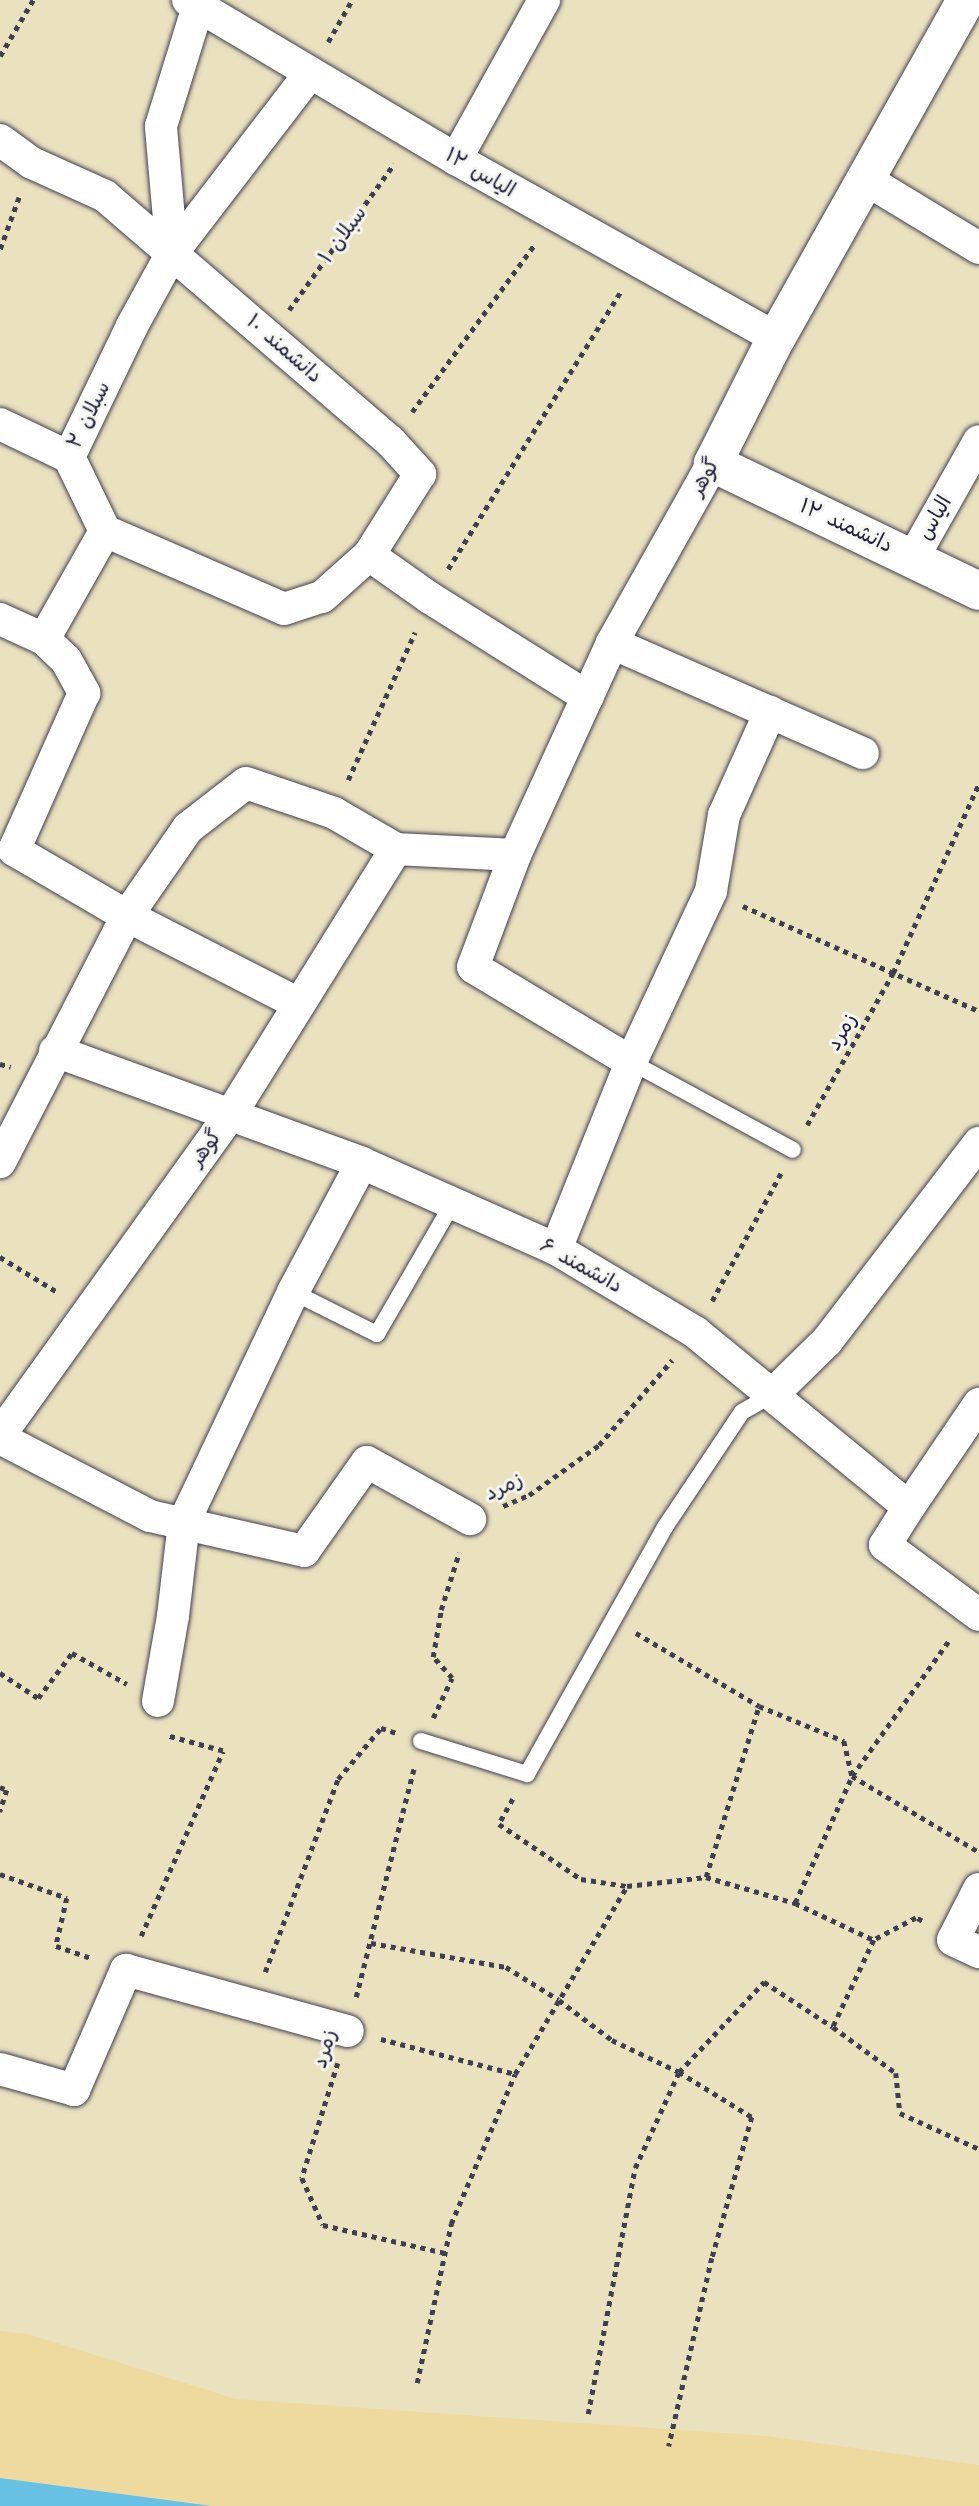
<!DOCTYPE html>
<meta charset="utf-8">
<style>
body{margin:0}
#map{position:relative;width:979px;height:2506px;overflow:hidden;background:#eae1bf;font-family:"Architects Daughter","Playpen Sans Arabic",sans-serif}
div>[style]{position:absolute}
[style*='--x']{left:calc(var(--x)*1px);top:calc(var(--y)*1px);width:calc(var(--w)*1px);rotate:calc(var(--a)*1deg)}
.sand>*{inset:0;background:#eeda9e}
.water>*{inset:0;background:#66c1e4}
.path>*{height:4.5px;margin-top:-2.25px;transform-origin:0;background:repeating-linear-gradient(90deg,#403f4f 0 5px,transparent 0 10px)}
.roads{filter:drop-shadow(0 0 2px #403f4f) drop-shadow(0 0 2px #403f4f)}
.lane>*{height:16px;margin:-8px;padding:0 8px;transform-origin:8px;border-radius:8px;background:#fff}
.street>*{height:32px;margin:-16px;padding:0 16px;transform-origin:16px;border-radius:16px;background:#fff}
.secondary>*{height:38px;margin:-19px;padding:0 19px;transform-origin:19px;border-radius:19px;background:#fff}
span{translate:-50% -50%;white-space:nowrap;text-align:center;line-height:1.15;-webkit-text-stroke:6px #f6f6f2;paint-order:stroke}
.street-label{font-size:21px;color:#22223b}
</style>
<div id="map">
<div class="sand">
<i style="clip-path:polygon(0 2331px,28px 2334px,236px 2399px,766px 2436px,979px 2465px,979px 2506px,212px 2506px,0 2478px)"></i>
</div>
<div class="water">
<i style="clip-path:polygon(0 2478px,212px 2506px,0 2506px)"></i>
</div>
<div class="path">
<i style="--x:328;--y:42;--w:48;--a:-60.3"></i>
<i style="--x:0;--y:56;--w:65;--a:-59.5"></i>
<i style="--x:0;--y:249;--w:55;--a:-69.9"></i>
<i style="--x:289;--y:310;--w:180;--a:-54.3"></i>
<i style="--x:412;--y:412;--w:208;--a:-53.8"></i>
<i style="--x:448;--y:569;--w:327;--a:-58.1"></i>
<i style="--x:348;--y:780;--w:162;--a:-65.6"></i>
<i style="--x:743;--y:906;--w:258;--a:24"></i>
<i style="--x:0;--y:1064;--w:11;--a:15"></i>
<i style="--x:807;--y:1125;--w:175;--a:-60.5"></i>
<i style="--x:893;--y:973;--w:209;--a:-65.6"></i>
<i style="--x:0;--y:1257;--w:69;--a:31.4"></i>
<i style="--x:712;--y:1301;--w:145;--a:-61.7"></i>
<i style="--x:503;--y:1506;--w:28;--a:-23"></i>
<i style="--x:529;--y:1495;--w:86;--a:-35.5"></i>
<i style="--x:599;--y:1445;--w:112;--a:-49.3"></i>
<i style="--x:636;--y:1633;--w:143;--a:30.7"></i>
<i style="--x:759;--y:1706;--w:92;--a:22.4"></i>
<i style="--x:844;--y:1741;--w:36;--a:77"></i>
<i style="--x:852;--y:1776;--w:148;--a:30.9"></i>
<i style="--x:0;--y:1673;--w:45;--a:33.3"></i>
<i style="--x:38;--y:1698;--w:56;--a:-52.9"></i>
<i style="--x:72;--y:1653;--w:63;--a:29.4"></i>
<i style="--x:433;--y:1718;--w:44;--a:-64.6"></i>
<i style="--x:452;--y:1678;--w:28;--a:-132"></i>
<i style="--x:433;--y:1657;--w:48;--a:-80.3"></i>
<i style="--x:441;--y:1610;--w:60;--a:-72.5"></i>
<i style="--x:0;--y:1787;--w:8;--a:23"></i>
<i style="--x:7;--y:1790;--w:23;--a:108"></i>
<i style="--x:513;--y:1799;--w:29;--a:119"></i>
<i style="--x:499;--y:1824;--w:99;--a:33.9"></i>
<i style="--x:581;--y:1879;--w:47;--a:8.7"></i>
<i style="--x:627;--y:1886;--w:80;--a:-6.5"></i>
<i style="--x:706;--y:1877;--w:93;--a:16.3"></i>
<i style="--x:795;--y:1903;--w:87;--a:25.1"></i>
<i style="--x:0;--y:1874;--w:71;--a:19.7"></i>
<i style="--x:67;--y:1898;--w:49;--a:102.9"></i>
<i style="--x:56;--y:1946;--w:39;--a:19"></i>
<i style="--x:706;--y:1877;--w:179;--a:-72.8"></i>
<i style="--x:795;--y:1903;--w:139;--a:-65.8"></i>
<i style="--x:852;--y:1776;--w:168;--a:-54.4"></i>
<i style="--x:922;--y:1921;--w:7;--a:-153"></i>
<i style="--x:916;--y:1918;--w:47;--a:152.4"></i>
<i style="--x:874;--y:1940;--w:96;--a:115.2"></i>
<i style="--x:833;--y:2027;--w:78;--a:36.1"></i>
<i style="--x:896;--y:2073;--w:40;--a:84.3"></i>
<i style="--x:900;--y:2113;--w:87;--a:24.5"></i>
<i style="--x:141;--y:1936;--w:202;--a:-66.1"></i>
<i style="--x:223;--y:1751;--w:57;--a:-164.7"></i>
<i style="--x:371;--y:1943;--w:137;--a:10.1"></i>
<i style="--x:506;--y:1967;--w:62;--a:31.9"></i>
<i style="--x:559;--y:2000;--w:66;--a:37"></i>
<i style="--x:612;--y:2040;--w:74;--a:25.5"></i>
<i style="--x:679;--y:2072;--w:86;--a:31.7"></i>
<i style="--x:752;--y:2117;--w:147;--a:105.8"></i>
<i style="--x:712;--y:2258;--w:193;--a:102.9"></i>
<i style="--x:265;--y:1972;--w:206;--a:-69.3"></i>
<i style="--x:338;--y:1779;--w:67;--a:-49.9"></i>
<i style="--x:381;--y:1728;--w:16;--a:18"></i>
<i style="--x:356;--y:1997;--w:236;--a:-75.8"></i>
<i style="--x:381;--y:2039;--w:138;--a:14.6"></i>
<i style="--x:338;--y:2063;--w:121;--a:107.4"></i>
<i style="--x:302;--y:2178;--w:51;--a:65.9"></i>
<i style="--x:323;--y:2225;--w:125;--a:12.9"></i>
<i style="--x:417;--y:2383;--w:163;--a:-77.9"></i>
<i style="--x:451;--y:2224;--w:163;--a:-66.9"></i>
<i style="--x:515;--y:2074;--w:219;--a:-59.2"></i>
<i style="--x:588;--y:2414;--w:250;--a:-79.2"></i>
<i style="--x:635;--y:2168;--w:106;--a:-65.4"></i>
<i style="--x:679;--y:2072;--w:124;--a:-46.6"></i>
<i style="--x:764;--y:1982;--w:82;--a:33.1"></i>
</div>
<div class="roads">
<div class="lane">
<i style="--x:631;--y:1062;--w:184;--a:28.5"></i>
<i style="--x:293;--y:1292;--w:94;--a:26.6"></i>
<i style="--x:377;--y:1334;--w:151;--a:-59.9"></i>
<i style="--x:421;--y:1741;--w:111;--a:17.3"></i>
<i style="--x:527;--y:1774;--w:283;--a:-60.8"></i>
<i style="--x:665;--y:1527;--w:138;--a:-56.2"></i>
<i style="--x:742;--y:1412;--w:36;--a:-30"></i>
</div>
<div class="street">
<i style="--x:188;--y:0;--w:312;--a:30.7"></i>
<i style="--x:456;--y:159;--w:367;--a:29.2"></i>
<i style="--x:0;--y:140;--w:39;--a:36"></i>
<i style="--x:32;--y:163;--w:80;--a:24.3"></i>
<i style="--x:105;--y:196;--w:376;--a:40.7"></i>
<i style="--x:390;--y:441;--w:45;--a:47.7"></i>
<i style="--x:420;--y:474;--w:96;--a:122.2"></i>
<i style="--x:369;--y:555;--w:75;--a:35.2"></i>
<i style="--x:430;--y:598;--w:186;--a:32.1"></i>
<i style="--x:456;--y:159;--w:182;--a:-61"></i>
<i style="--x:865;--y:179;--w:133;--a:31.2"></i>
<i style="--x:172;--y:253;--w:127;--a:-95"></i>
<i style="--x:161;--y:126;--w:132;--a:-72.8"></i>
<i style="--x:0;--y:424;--w:76;--a:25.6"></i>
<i style="--x:105;--y:531;--w:195;--a:23.5"></i>
<i style="--x:284;--y:609;--w:40;--a:-18"></i>
<i style="--x:322;--y:597;--w:63;--a:-41.8"></i>
<i style="--x:913;--y:558;--w:134;--a:-60.6"></i>
<i style="--x:0;--y:619;--w:48;--a:24.4"></i>
<i style="--x:44;--y:639;--w:30;--a:44"></i>
<i style="--x:66;--y:660;--w:38;--a:61"></i>
<i style="--x:84;--y:693;--w:172;--a:114"></i>
<i style="--x:14;--y:850;--w:131;--a:30.3"></i>
<i style="--x:127;--y:916;--w:277;--a:117.3"></i>
<i style="--x:44;--y:639;--w:124;--a:-60.5"></i>
<i style="--x:105;--y:531;--w:82;--a:-115.9"></i>
<i style="--x:69;--y:457;--w:145;--a:-64.3"></i>
<i style="--x:132;--y:326;--w:83;--a:-61.3"></i>
<i style="--x:172;--y:253;--w:227;--a:-52.5"></i>
<i style="--x:612;--y:643;--w:274;--a:23.7"></i>
<i style="--x:299;--y:1004;--w:193;--a:-152.9"></i>
<i style="--x:127;--y:916;--w:107;--a:-55.3"></i>
<i style="--x:188;--y:828;--w:73;--a:-37.8"></i>
<i style="--x:246;--y:783;--w:93;--a:18.8"></i>
<i style="--x:334;--y:813;--w:72;--a:30.1"></i>
<i style="--x:55;--y:1051;--w:327;--a:20"></i>
<i style="--x:362;--y:1163;--w:212;--a:23.9"></i>
<i style="--x:556;--y:1249;--w:162;--a:30.8"></i>
<i style="--x:695;--y:1332;--w:276;--a:39.3"></i>
<i style="--x:909;--y:1507;--w:45;--a:122.3"></i>
<i style="--x:885;--y:1545;--w:117;--a:36.7"></i>
<i style="--x:631;--y:1062;--w:189;--a:-64.9"></i>
<i style="--x:711;--y:891;--w:77;--a:-80.3"></i>
<i style="--x:724;--y:815;--w:113;--a:-65.9"></i>
<i style="--x:556;--y:1249;--w:201;--a:-68.1"></i>
<i style="--x:631;--y:1062;--w:184;--a:-149"></i>
<i style="--x:473;--y:967;--w:120;--a:-69.4"></i>
<i style="--x:515;--y:855;--w:233;--a:-65.4"></i>
<i style="--x:612;--y:643;--w:206;--a:-60.7"></i>
<i style="--x:773;--y:1394;--w:76;--a:-44.5"></i>
<i style="--x:827;--y:1341;--w:250;--a:-52.5"></i>
<i style="--x:0;--y:1435;--w:395;--a:-54.3"></i>
<i style="--x:231;--y:1114;--w:312;--a:-58.1"></i>
<i style="--x:396;--y:849;--w:119;--a:2.9"></i>
<i style="--x:0;--y:1438;--w:169;--a:27.5"></i>
<i style="--x:150;--y:1516;--w:158;--a:12.8"></i>
<i style="--x:304;--y:1551;--w:109;--a:-54.7"></i>
<i style="--x:367;--y:1462;--w:118;--a:29"></i>
<i style="--x:909;--y:1507;--w:125;--a:-55.8"></i>
<i style="--x:158;--y:1701;--w:86;--a:-80"></i>
<i style="--x:173;--y:1616;--w:95;--a:-83.3"></i>
<i style="--x:184;--y:1522;--w:255;--a:-64.6"></i>
<i style="--x:293;--y:1292;--w:146;--a:-61.9"></i>
<i style="--x:979;--y:1889;--w:57;--a:117"></i>
<i style="--x:953;--y:1940;--w:29;--a:25"></i>
<i style="--x:0;--y:2069;--w:77;--a:15.8"></i>
<i style="--x:74;--y:2090;--w:131;--a:-66.6"></i>
<i style="--x:126;--y:1970;--w:230;--a:15.4"></i>
</div>
<div class="secondary">
<i style="--x:966;--y:0;--w:388;--a:119.3"></i>
<i style="--x:776;--y:338;--w:140;--a:116.7"></i>
<i style="--x:713;--y:463;--w:295;--a:25.7"></i>
</div>
</div>
<div class="street-label">
<span style="left:480px;top:173px;rotate:30deg">الیاس ۱۲</span>
<span style="left:343px;top:235px;rotate:-54deg">سبلان ۱</span>
<span style="left:284px;top:349px;rotate:41deg">دانشمند ۱۰</span>
<span style="left:89px;top:415px;rotate:-64deg">سبلان ۲</span>
<span style="left:705px;top:477px;rotate:-61deg">گوهر</span>
<span style="left:935px;top:518px;rotate:-60deg">الیاس</span>
<span style="left:846px;top:526px;rotate:25deg">دانشمند ۱۲</span>
<span style="left:842px;top:1032px;rotate:-60deg">زمرد</span>
<span style="left:206px;top:1148px;rotate:-54deg">گوهر</span>
<span style="left:581px;top:1266px;rotate:29deg">دانشمند ۶</span>
<span style="left:504px;top:1487px;rotate:-25deg">زمرد</span>
<span style="left:325px;top:2049px;rotate:-73deg">زمرد</span>
</div>
</div>
